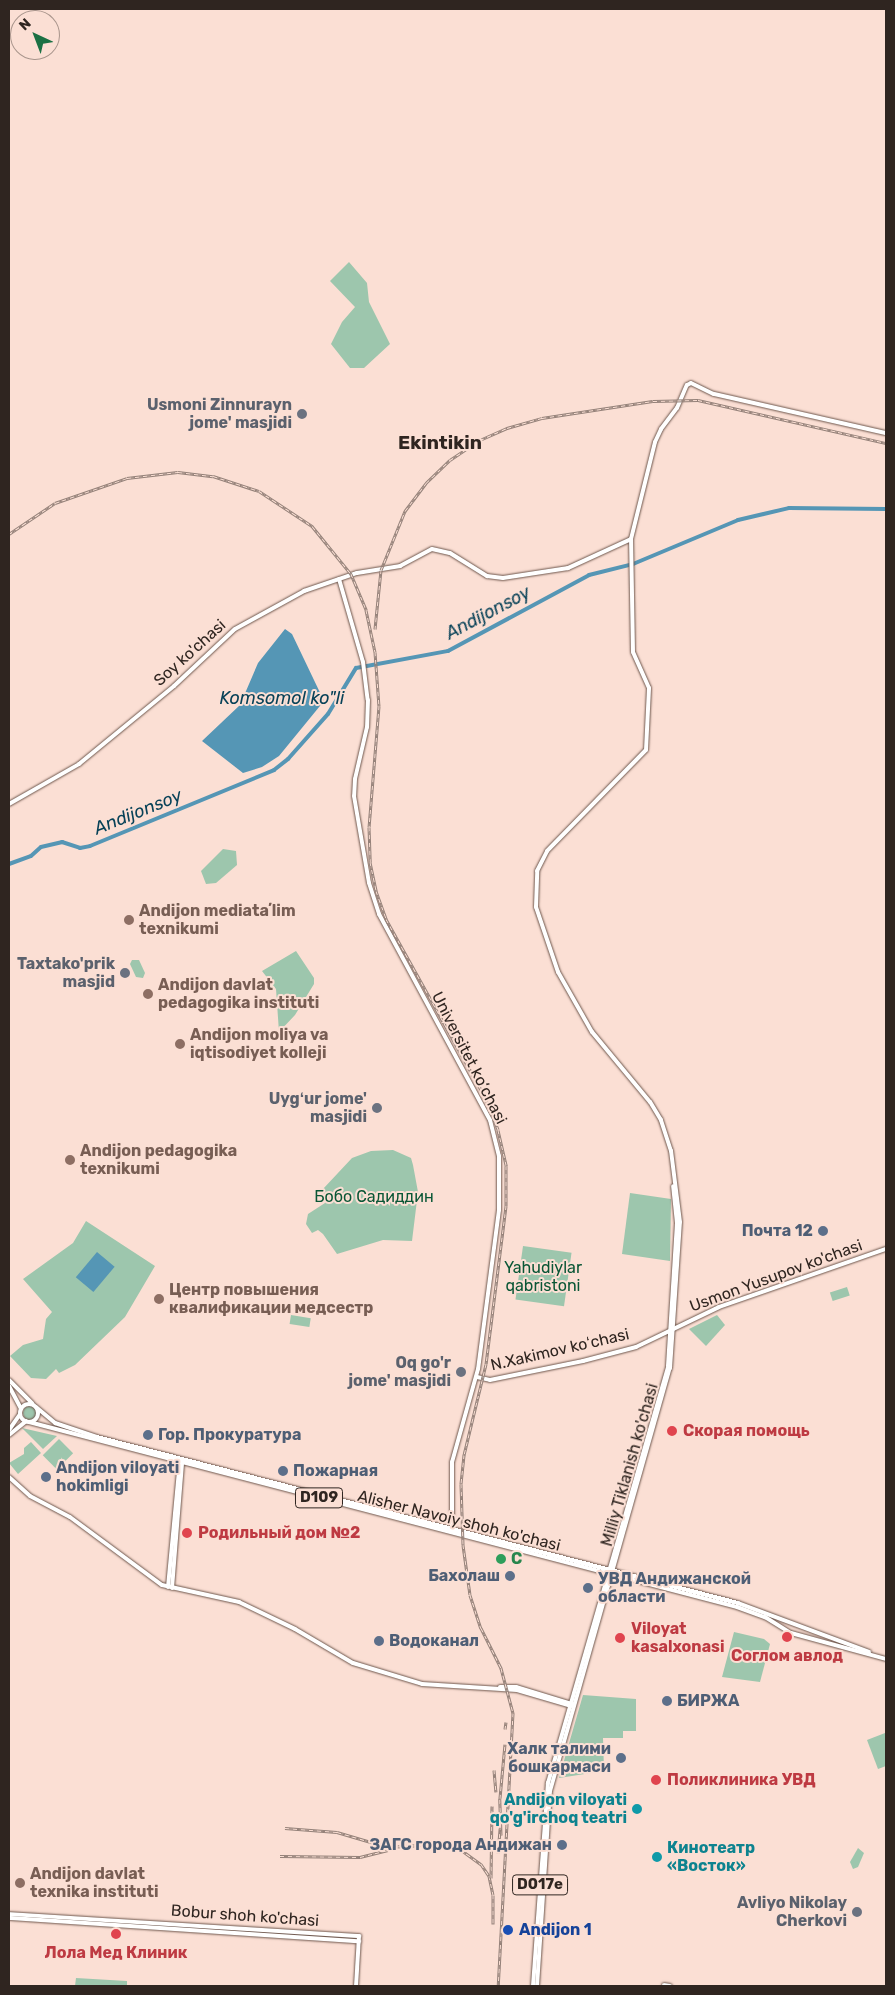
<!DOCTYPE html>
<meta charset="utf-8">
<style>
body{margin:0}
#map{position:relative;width:895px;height:1995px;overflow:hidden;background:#fbdfd4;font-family:Rubik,sans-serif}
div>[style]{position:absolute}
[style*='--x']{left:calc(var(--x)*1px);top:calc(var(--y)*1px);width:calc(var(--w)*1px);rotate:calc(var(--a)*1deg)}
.green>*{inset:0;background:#9dc6ad;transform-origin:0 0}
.round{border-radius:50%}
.water>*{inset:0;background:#5596b5;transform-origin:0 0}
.river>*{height:4px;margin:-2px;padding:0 2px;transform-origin:2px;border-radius:2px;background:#5596b5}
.roads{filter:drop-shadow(0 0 1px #6e574d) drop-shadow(0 0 1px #6e574d)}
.major>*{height:4px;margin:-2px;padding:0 2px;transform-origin:2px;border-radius:2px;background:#fff}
.major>.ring{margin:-2px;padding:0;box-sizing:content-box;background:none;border:4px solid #fff;border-radius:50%}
.rail>*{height:3px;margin-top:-1.5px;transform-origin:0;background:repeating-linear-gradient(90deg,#fbdfd4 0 4px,#938078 0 8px);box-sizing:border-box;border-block:1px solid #938078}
.dots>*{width:14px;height:14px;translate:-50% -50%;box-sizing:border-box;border:2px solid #fbdfd4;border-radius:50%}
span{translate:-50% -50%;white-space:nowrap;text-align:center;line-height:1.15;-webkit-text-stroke:4px #fbdfd4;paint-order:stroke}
.shield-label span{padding:1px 4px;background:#fbdfd4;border:1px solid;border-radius:4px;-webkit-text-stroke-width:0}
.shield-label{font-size:15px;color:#2f2520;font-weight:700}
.worship-label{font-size:16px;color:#5b616d;font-weight:700}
.right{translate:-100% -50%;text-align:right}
.street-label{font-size:16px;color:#2f2520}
.education-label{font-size:16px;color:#785e54;font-weight:700}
.left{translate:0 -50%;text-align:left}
.park-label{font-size:16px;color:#095635}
.service-label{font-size:16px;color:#4e5e75;font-weight:700}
.health-label{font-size:16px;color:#be3a42;font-weight:700}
.leisure-label{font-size:16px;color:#27864d;font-weight:700}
.culture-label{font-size:16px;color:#0d838f;font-weight:700}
.transit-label{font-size:16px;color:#164399;font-weight:700}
.water-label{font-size:18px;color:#084258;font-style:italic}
.quarter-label{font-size:19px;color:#2f2520;font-weight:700}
.frame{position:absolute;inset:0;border:10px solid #2f2520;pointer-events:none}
.north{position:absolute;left:10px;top:10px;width:50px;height:50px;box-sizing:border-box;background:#fbdfd4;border:1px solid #a9958c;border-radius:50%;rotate:317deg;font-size:14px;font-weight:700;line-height:20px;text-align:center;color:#2f2520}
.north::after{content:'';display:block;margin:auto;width:18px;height:22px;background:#1b7144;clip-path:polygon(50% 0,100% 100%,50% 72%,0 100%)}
</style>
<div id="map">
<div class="green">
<i style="clip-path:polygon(349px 262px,367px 283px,369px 302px,390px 344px,364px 368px,350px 368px,331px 344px,342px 322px,355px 307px,330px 281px)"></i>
<i style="clip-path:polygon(223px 849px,236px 851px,237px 865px,216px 883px,206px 884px,201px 871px)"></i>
<i style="clip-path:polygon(296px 951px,314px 978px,314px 984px,295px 1015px,279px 1032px,276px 989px,262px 971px)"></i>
<i style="clip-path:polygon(132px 960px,139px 960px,145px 973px,143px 978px,136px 977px,130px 964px)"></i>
<i style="clip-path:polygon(393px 1150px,411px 1158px,413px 1165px,418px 1192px,412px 1241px,383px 1240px,337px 1254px,323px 1234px,318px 1230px,312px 1233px,306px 1224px,308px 1214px,325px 1203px,323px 1189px,352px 1158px,371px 1151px)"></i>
<i style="clip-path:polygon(630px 1193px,671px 1199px,670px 1261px,622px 1254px)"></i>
<i style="clip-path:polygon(86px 1221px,155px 1266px,125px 1317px,75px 1365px,59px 1373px,56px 1369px,46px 1379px,31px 1378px,10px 1356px,23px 1345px,43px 1339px,46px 1319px,52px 1312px,23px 1279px,73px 1243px)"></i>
<i style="left:523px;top:1246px;width:49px;height:54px;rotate:8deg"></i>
<i style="left:847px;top:1287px;width:9px;height:18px;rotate:72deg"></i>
<i style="left:291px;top:1315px;width:20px;height:9px;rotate:9deg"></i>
<i style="clip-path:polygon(717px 1315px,725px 1325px,706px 1346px,689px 1329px)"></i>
<i class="round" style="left:23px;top:1406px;width:14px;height:14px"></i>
<i style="clip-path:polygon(22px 1428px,57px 1436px,43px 1449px)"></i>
<i style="left:59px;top:1439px;width:20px;height:23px;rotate:45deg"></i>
<i style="clip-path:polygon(31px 1442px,41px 1453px,18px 1474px,9px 1463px,24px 1454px,24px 1448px)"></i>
<i style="clip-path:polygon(734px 1632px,764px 1639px,770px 1644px,760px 1682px,722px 1677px)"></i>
<i style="clip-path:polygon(583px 1695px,636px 1699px,636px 1731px,623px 1731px,623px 1738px,603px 1738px,604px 1771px,559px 1778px)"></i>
<i style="clip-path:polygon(885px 1733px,886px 1766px,878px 1769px,867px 1740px)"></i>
<i style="clip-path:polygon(858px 1848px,864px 1853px,858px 1867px,853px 1869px,850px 1862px)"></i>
<i style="clip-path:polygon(76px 1978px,127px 1981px,127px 1986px,75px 1986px)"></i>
</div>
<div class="water">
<i style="clip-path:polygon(285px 629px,292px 634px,324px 701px,279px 756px,262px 767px,243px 773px,202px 741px,240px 705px,258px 663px)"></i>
<i style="left:97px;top:1252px;width:23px;height:33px;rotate:40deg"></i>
</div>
<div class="river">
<i style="--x:9;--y:864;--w:23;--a:-20"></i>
<i style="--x:31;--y:856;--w:13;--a:-42"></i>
<i style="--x:41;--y:847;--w:22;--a:-13"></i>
<i style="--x:62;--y:842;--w:19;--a:18"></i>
<i style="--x:80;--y:848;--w:10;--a:-11"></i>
<i style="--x:90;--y:846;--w:199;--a:-22.4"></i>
<i style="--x:274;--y:770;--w:18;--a:-38"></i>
<i style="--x:288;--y:759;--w:60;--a:-48.4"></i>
<i style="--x:328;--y:714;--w:54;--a:-58.7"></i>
<i style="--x:356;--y:668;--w:94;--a:-10.5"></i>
<i style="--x:448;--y:651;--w:160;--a:-28.3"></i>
<i style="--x:589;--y:575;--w:45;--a:-14"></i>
<i style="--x:633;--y:564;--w:114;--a:-22.7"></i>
<i style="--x:738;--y:520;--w:52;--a:-13.2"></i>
<i style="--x:789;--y:508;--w:97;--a:0.6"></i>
</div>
<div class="roads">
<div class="major">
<i style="--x:339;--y:579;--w:86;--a:73.9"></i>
<i style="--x:363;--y:662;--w:38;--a:83"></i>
<i style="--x:368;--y:700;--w:27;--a:92"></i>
<i style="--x:367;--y:727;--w:53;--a:103"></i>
<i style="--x:355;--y:779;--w:17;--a:93"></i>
<i style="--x:354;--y:796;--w:88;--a:80.2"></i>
<i style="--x:369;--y:883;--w:33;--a:72"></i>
<i style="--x:379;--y:914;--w:234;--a:61.7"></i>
<i style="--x:490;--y:1120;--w:37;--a:76"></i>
<i style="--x:499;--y:1156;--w:54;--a:90"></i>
<i style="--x:499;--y:1210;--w:160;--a:97.5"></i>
<i style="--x:478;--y:1369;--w:97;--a:105.6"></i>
<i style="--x:452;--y:1462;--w:66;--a:90"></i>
<i style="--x:9;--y:804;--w:81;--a:-29.7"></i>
<i style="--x:79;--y:764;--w:123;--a:-39.4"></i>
<i style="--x:174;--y:686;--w:83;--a:-43.1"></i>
<i style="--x:235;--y:629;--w:79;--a:-28.8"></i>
<i style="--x:304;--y:591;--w:56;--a:-18.8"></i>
<i style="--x:357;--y:573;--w:44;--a:-9.2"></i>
<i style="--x:400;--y:566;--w:36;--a:-28"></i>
<i style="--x:432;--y:549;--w:18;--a:13"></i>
<i style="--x:450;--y:553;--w:44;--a:31.9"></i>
<i style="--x:487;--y:576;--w:16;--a:7"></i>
<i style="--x:503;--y:578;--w:66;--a:-8.7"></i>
<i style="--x:568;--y:568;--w:69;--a:-24.7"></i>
<i style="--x:477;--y:1377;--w:13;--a:13"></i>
<i style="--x:490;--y:1380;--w:95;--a:-11.5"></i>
<i style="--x:583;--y:1361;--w:55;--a:-14.8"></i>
<i style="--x:636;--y:1347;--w:92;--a:-25.7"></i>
<i style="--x:719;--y:1307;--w:177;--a:-19.2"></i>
<i style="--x:9;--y:1380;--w:33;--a:45"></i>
<i style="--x:9;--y:1386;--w:26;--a:62"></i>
<i class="ring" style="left:20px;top:1404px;width:14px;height:14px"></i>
<i style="--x:36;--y:1407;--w:25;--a:40"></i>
<i style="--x:55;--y:1423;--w:44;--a:18.4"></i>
<i style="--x:97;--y:1437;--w:662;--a:14.52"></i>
<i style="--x:738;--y:1603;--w:140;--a:20.5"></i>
<i style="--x:29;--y:1422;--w:732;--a:14.64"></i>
<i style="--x:737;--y:1607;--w:30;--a:20"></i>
<i style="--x:765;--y:1617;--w:31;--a:32"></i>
<i style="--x:791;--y:1633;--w:98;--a:15.3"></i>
<i style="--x:9;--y:1430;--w:19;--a:-55"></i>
<i style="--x:9;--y:1435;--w:22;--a:-39"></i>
<i style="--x:9;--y:1477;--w:28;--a:42"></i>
<i style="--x:30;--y:1496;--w:45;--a:27.7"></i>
<i style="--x:70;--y:1517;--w:114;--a:36.5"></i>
<i style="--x:162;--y:1585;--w:79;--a:12.4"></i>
<i style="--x:239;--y:1602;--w:62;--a:25.7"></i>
<i style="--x:295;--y:1629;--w:67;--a:30.4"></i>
<i style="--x:353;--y:1663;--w:72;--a:16.9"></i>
<i style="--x:422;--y:1684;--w:95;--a:3.6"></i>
<i style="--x:517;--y:1690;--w:56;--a:16.5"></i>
<i style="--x:168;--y:1587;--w:128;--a:-84.6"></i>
<i style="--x:172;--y:1588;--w:125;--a:-85.4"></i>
<i style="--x:500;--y:1687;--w:16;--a:0"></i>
<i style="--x:516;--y:1687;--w:59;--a:16.9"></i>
<i style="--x:9;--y:1914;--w:351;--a:3.6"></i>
<i style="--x:359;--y:1936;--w:50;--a:93.4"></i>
<i style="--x:9;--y:1918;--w:351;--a:3.8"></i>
<i style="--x:664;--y:1985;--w:6;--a:9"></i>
<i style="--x:533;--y:1986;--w:204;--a:-85.8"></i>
<i style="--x:548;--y:1783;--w:434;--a:-73.9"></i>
<i style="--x:668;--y:1366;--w:143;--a:-86.4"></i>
<i style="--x:677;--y:1223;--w:37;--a:-96"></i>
<i style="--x:537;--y:1986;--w:195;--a:-86.2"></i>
<i style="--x:550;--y:1791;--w:440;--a:-74.2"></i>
<i style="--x:670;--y:1368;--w:146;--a:-86.1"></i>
<i style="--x:680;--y:1222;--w:72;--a:-97.2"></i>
<i style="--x:671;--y:1151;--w:33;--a:-108"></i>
<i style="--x:661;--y:1120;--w:21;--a:-121"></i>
<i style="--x:650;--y:1102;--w:91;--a:-129.6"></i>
<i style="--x:592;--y:1032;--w:69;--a:-119.5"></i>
<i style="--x:558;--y:972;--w:69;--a:-108.7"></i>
<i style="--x:536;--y:907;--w:36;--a:-88"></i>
<i style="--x:537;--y:871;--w:22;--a:-63"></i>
<i style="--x:547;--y:851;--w:141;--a:-45.6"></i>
<i style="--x:646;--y:750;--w:62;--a:-87.2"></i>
<i style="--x:649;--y:688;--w:39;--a:-114"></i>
<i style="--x:633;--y:652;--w:113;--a:-91"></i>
<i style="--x:631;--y:539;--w:100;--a:-76.1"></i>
<i style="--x:655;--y:442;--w:14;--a:-65"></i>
<i style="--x:661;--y:429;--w:26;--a:-53"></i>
<i style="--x:677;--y:408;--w:25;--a:-67"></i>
<i style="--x:687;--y:385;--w:4;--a:-27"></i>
<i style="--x:691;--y:383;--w:25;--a:26"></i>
<i style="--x:714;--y:394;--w:176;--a:12.8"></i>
</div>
</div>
<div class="rail">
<i style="--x:9;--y:534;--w:55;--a:-34"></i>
<i style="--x:55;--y:503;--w:76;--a:-19.1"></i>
<i style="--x:127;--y:478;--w:51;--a:-6.7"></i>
<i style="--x:178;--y:472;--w:35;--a:7"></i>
<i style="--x:213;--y:476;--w:48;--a:18.1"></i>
<i style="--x:259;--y:491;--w:64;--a:33.4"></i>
<i style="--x:312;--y:526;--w:62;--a:50.9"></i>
<i style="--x:351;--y:574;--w:39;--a:67"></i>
<i style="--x:366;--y:610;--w:43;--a:77.9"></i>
<i style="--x:375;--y:652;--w:54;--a:85.8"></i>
<i style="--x:379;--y:706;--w:121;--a:94.7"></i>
<i style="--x:369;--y:827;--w:35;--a:88"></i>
<i style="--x:370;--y:862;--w:30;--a:78"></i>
<i style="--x:376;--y:891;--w:30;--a:70"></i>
<i style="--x:386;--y:919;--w:204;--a:60.9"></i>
<i style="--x:485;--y:1097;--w:35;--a:68"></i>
<i style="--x:498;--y:1130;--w:37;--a:77"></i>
<i style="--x:506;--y:1166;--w:40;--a:90"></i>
<i style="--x:506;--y:1206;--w:159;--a:97.2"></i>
<i style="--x:486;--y:1364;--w:94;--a:103.6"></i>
<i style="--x:464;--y:1455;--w:29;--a:96"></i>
<i style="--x:461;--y:1484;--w:61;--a:88.1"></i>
<i style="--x:463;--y:1545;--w:50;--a:82"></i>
<i style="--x:470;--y:1595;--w:35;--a:72"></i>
<i style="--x:481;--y:1628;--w:45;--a:63.4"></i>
<i style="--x:501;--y:1668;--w:47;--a:75.1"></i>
<i style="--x:513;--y:1713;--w:273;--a:93.1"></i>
<i style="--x:375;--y:629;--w:59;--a:-84.2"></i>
<i style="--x:381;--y:570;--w:64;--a:-67.9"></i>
<i style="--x:405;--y:511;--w:35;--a:-53"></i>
<i style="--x:426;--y:483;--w:33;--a:-44"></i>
<i style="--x:450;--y:460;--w:36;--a:-34"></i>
<i style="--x:480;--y:440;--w:30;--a:-24"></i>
<i style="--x:507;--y:428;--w:36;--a:-16"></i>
<i style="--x:542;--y:418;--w:112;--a:-8.7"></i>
<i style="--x:653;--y:401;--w:45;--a:-1.3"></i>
<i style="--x:698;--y:400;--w:193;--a:12.9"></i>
<i style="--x:505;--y:1729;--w:7;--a:-82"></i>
<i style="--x:494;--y:1770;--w:22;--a:85"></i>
<i style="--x:285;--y:1828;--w:52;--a:4.4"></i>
<i style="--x:337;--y:1832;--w:53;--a:16.4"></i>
<i style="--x:388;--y:1847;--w:50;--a:-3.4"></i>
<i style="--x:438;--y:1844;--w:23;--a:13"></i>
<i style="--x:460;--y:1849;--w:26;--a:36"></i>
<i style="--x:481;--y:1864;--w:14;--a:56"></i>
<i style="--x:489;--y:1876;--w:19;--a:78"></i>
<i style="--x:493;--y:1895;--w:29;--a:90"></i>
<i style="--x:501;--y:1835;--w:37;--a:-92"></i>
<i style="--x:500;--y:1798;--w:54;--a:-84.7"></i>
<i style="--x:498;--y:1853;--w:25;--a:-85"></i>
<i style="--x:280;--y:1856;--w:80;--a:0.7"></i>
<i style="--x:360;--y:1857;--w:32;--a:-14"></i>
<i style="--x:491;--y:1878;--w:72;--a:-89.2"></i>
</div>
<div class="dots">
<i style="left:302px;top:414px;background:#6b7280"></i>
<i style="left:129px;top:920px;background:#8d6e63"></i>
<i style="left:125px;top:973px;background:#6b7280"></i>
<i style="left:148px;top:994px;background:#8d6e63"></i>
<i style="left:180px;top:1044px;background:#8d6e63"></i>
<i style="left:377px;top:1108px;background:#6b7280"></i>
<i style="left:70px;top:1160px;background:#8d6e63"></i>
<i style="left:823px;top:1231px;background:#5c6f8a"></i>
<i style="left:159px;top:1299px;background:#8d6e63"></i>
<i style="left:461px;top:1372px;background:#6b7280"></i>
<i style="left:672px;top:1431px;background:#e0444e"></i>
<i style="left:148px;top:1435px;background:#5c6f8a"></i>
<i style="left:283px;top:1471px;background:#5c6f8a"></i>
<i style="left:46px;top:1477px;background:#5c6f8a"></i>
<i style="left:187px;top:1533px;background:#e0444e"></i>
<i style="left:501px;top:1559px;background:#2e9e5b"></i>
<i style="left:510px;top:1576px;background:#5c6f8a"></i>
<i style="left:588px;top:1588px;background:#5c6f8a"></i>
<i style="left:787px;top:1637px;background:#e0444e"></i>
<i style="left:620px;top:1638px;background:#e0444e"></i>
<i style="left:379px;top:1641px;background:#5c6f8a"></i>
<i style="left:667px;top:1701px;background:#5c6f8a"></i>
<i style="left:621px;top:1758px;background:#5c6f8a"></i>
<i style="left:656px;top:1780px;background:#e0444e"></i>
<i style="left:637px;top:1809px;background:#0f9aa8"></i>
<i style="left:562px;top:1845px;background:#5c6f8a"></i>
<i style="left:657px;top:1857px;background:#0f9aa8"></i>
<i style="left:20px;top:1883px;background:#8d6e63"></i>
<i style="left:857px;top:1912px;background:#6b7280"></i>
<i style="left:508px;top:1930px;background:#1a4fb4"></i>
<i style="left:116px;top:1934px;background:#e0444e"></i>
</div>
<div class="shield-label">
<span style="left:319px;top:1498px">D109</span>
<span style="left:540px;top:1885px">D017e</span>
</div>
<div class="worship-label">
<span class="right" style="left:292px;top:414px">Usmoni Zinnurayn<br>jome' masjidi</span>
<span class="right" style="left:115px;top:973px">Taxtako'prik<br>masjid</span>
<span class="right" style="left:367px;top:1108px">Uygʻur jome'<br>masjidi</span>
<span class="right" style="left:451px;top:1372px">Oq go'r<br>jome' masjidi</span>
<span class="right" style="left:847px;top:1912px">Avliyo Nikolay<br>Cherkovi</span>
</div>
<div class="street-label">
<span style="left:190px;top:653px;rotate:-42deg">Soy ko'chasi</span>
<span style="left:469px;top:1058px;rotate:63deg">Universitet kо‘chasi</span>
<span style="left:776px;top:1276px;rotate:-20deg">Usmon Yusupov ko'chasi</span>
<span style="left:560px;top:1350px;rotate:-13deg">N.Xakimov koʻchasi</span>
<span style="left:630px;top:1465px;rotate:-74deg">Milliy Tiklanish ko'chasi</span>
<span style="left:459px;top:1521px;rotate:14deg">Alisher Navoiy shoh ko'chasi</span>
<span style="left:245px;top:1916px;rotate:4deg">Bobur shoh ko'chasi</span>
</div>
<div class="education-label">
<span class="left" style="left:139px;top:920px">Andijon mediataʼlim<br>texnikumi</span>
<span class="left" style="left:158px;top:994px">Andijon davlat<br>pedagogika instituti</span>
<span class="left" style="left:190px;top:1044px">Andijon moliya va<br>iqtisodiyet kolleji</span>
<span class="left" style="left:80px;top:1160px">Andijon pedagogika<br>texnikumi</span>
<span class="left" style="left:169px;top:1299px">Центр повышения<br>квалификации медсестр</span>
<span class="left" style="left:30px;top:1883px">Andijon davlat<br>texnika instituti</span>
</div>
<div class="park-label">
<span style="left:374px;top:1197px">Бобо Садиддин</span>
<span style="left:543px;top:1277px">Yahudiylar<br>qabristoni</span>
</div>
<div class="service-label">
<span class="right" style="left:813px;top:1231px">Почта 12</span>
<span class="left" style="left:158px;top:1435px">Гор. Прокуратура</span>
<span class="left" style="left:56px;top:1477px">Andijon vilоyati<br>hоkimligi</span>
<span class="left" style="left:293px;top:1471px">Пожарная</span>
<span class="right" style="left:500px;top:1576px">Бахолаш</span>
<span class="left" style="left:598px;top:1588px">УВД Андижанской<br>области</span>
<span class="left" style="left:389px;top:1641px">Водоканал</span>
<span class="left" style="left:677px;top:1701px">БИРЖА</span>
<span class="right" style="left:611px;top:1758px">Халк талими<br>бошкармаси</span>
<span class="right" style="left:552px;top:1845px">ЗАГС города Андижан</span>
</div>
<div class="health-label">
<span class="left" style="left:683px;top:1431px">Скорая помощь</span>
<span class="left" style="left:198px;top:1533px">Родильный дом №2</span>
<span class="left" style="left:631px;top:1638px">Viloyat<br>kasalxonasi</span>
<span style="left:787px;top:1656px">Соглом авлод</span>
<span class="left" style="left:667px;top:1780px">Поликлиника УВД</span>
<span style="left:116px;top:1953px">Лола Мед Клиник</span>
</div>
<div class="leisure-label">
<span class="left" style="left:511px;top:1559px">С</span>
</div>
<div class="culture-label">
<span class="right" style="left:627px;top:1809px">Andijon viloyati<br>qo'g'irchoq teatri</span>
<span class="left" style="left:667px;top:1857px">Кинотеатр<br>«Восток»</span>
</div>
<div class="transit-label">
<span class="left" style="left:519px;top:1930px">Andijon 1</span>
</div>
<div class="water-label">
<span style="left:488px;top:613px;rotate:-28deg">Andijonsoy</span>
<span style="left:282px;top:698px">Komsomol ko"li</span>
<span style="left:138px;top:812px;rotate:-22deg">Andijonsoy</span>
</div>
<div class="quarter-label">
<span style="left:440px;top:443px">Ekintikin</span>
</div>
<div class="frame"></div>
<div class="north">N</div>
</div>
